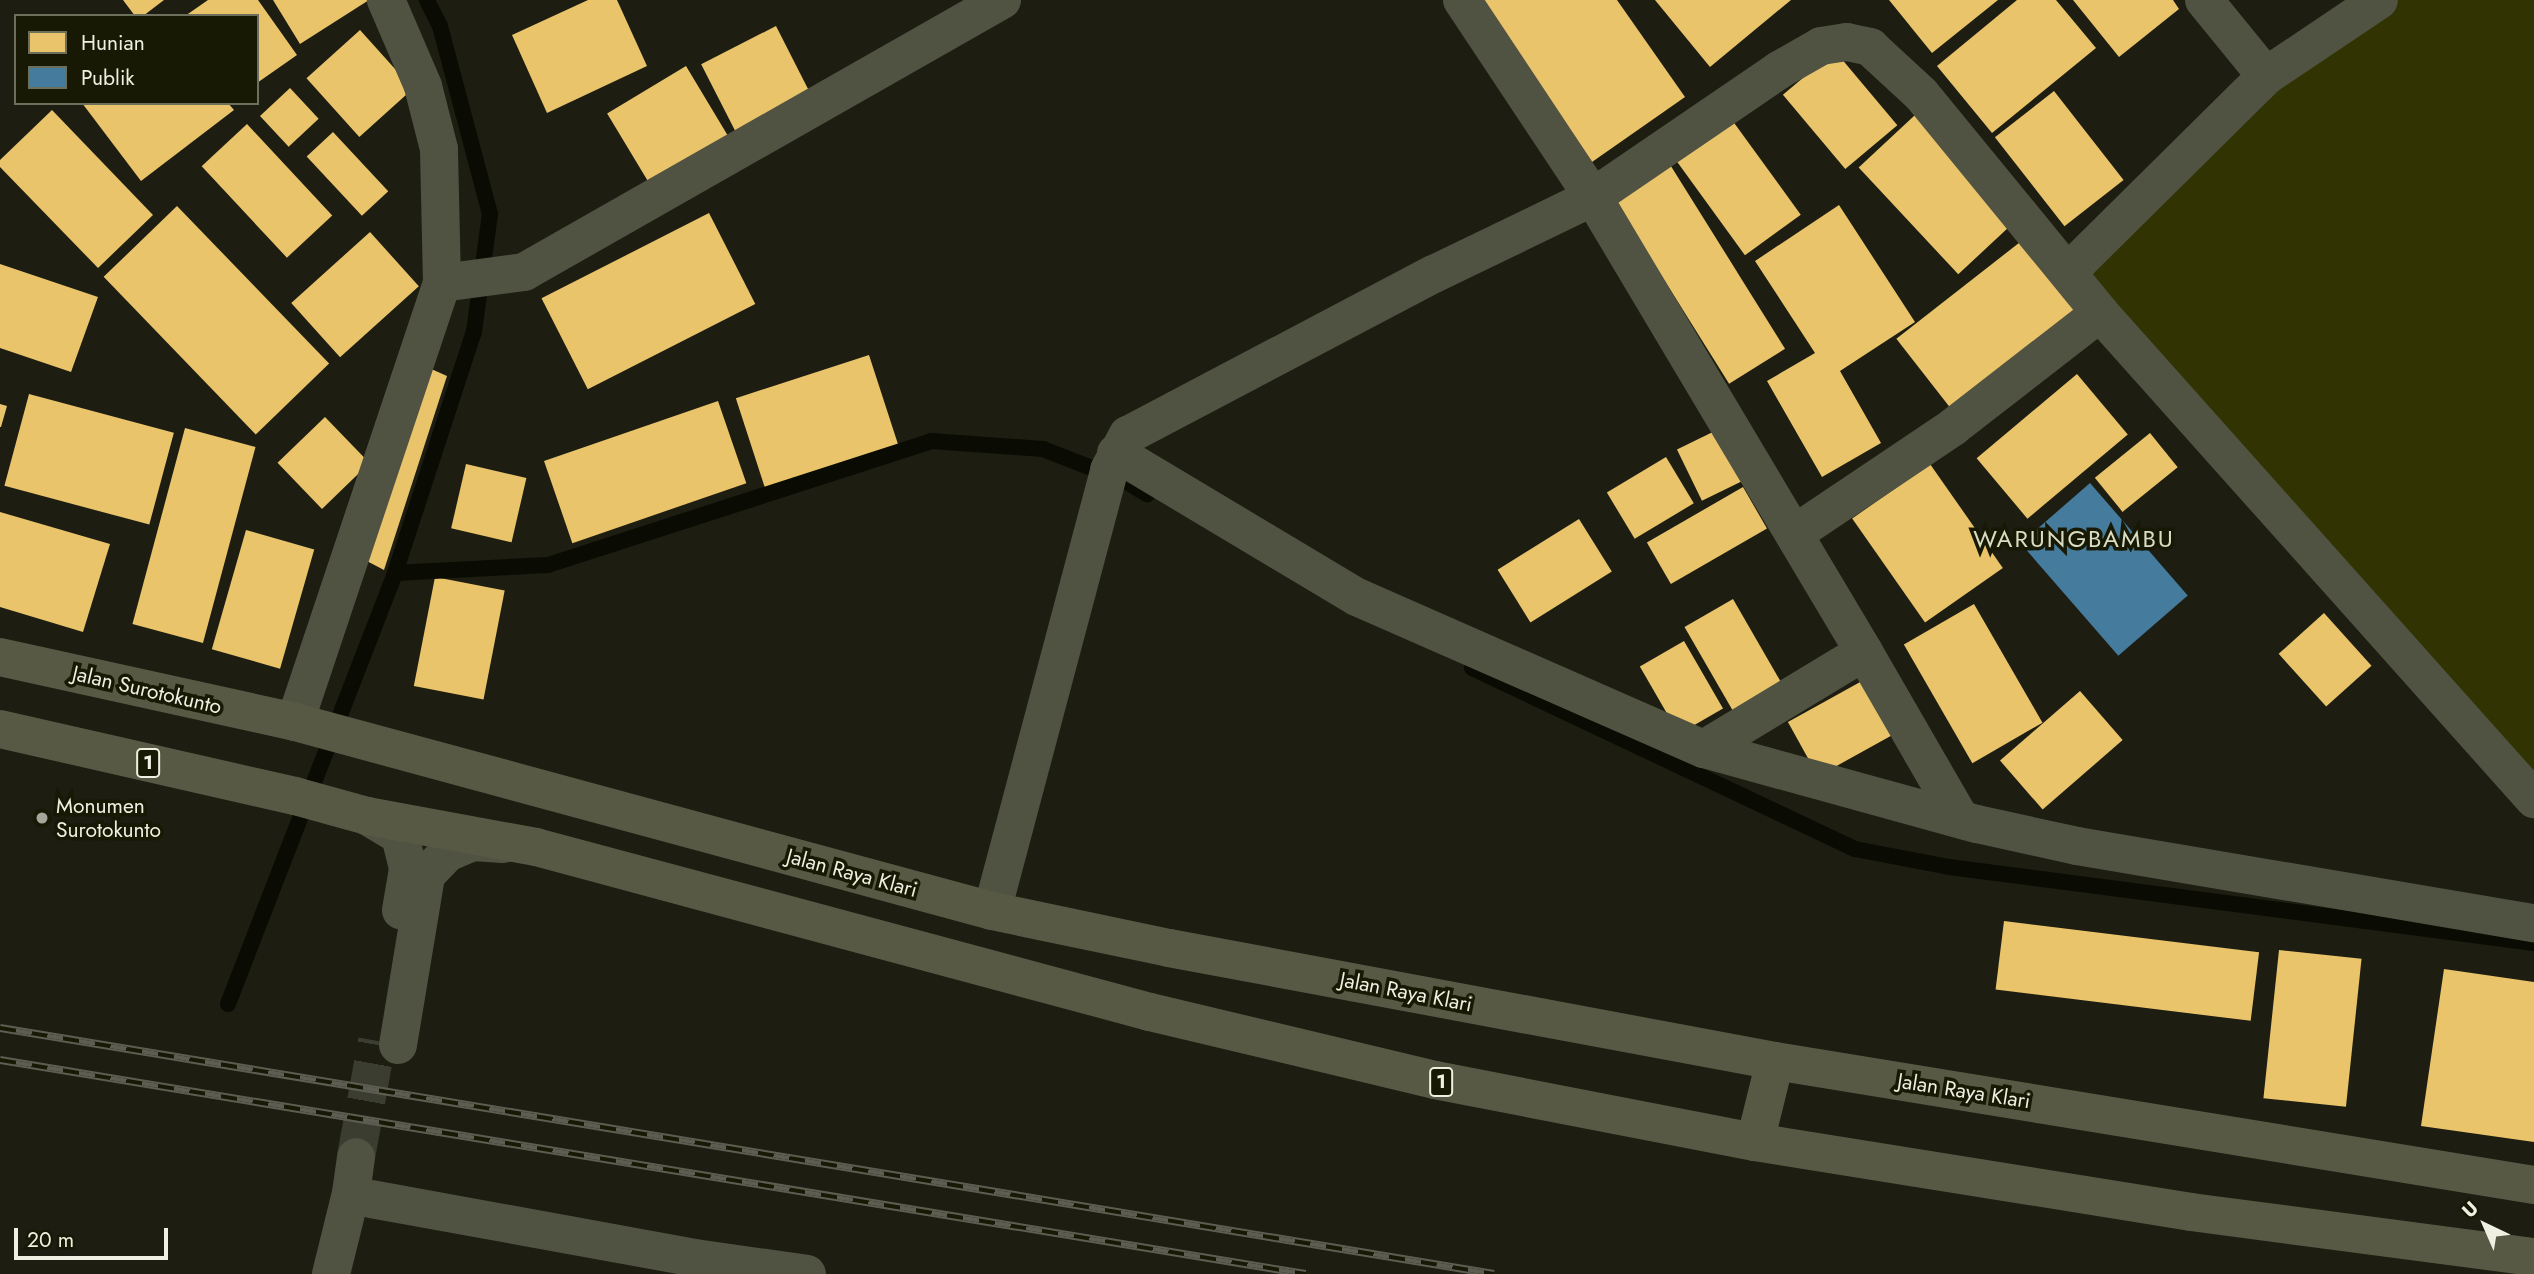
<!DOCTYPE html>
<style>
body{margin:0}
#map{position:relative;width:2534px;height:1274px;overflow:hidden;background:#1d1d12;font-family:Jost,sans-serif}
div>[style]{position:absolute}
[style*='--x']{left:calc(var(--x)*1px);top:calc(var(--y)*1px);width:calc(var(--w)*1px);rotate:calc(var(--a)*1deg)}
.green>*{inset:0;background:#313302}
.homes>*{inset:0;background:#e9c46a;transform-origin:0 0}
.public>*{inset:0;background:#457b9d;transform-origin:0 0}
.stream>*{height:16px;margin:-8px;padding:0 8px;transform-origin:8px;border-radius:8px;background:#0a0b02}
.tertiary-tunnel>*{height:38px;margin-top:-19px;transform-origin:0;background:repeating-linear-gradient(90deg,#3c3d31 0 38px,transparent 0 57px)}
.minor>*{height:38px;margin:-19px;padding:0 19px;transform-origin:19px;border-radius:19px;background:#505242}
.tertiary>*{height:38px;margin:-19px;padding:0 19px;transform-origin:19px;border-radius:19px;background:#505242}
.primary>*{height:38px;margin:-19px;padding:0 19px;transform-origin:19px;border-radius:19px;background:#585945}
.rail>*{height:8px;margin-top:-4px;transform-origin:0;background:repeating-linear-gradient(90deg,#171905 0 16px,#5d5e51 0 32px);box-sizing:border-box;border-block:2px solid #5d5e51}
.dots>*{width:19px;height:19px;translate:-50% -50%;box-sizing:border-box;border:4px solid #171905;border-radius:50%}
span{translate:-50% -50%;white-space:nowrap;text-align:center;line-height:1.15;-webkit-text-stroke:7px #171905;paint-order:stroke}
.shield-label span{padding:2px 5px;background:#171905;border:2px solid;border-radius:5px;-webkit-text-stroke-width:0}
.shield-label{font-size:19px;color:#eef0e2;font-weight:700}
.street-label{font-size:21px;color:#eef0e2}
.poi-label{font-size:21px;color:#eef0e2}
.left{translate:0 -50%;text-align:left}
.quarter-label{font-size:24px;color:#d9ddc2;letter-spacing:2px}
.legend{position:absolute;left:14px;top:14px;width:245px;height:91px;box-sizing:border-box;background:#171905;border:2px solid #6d6f5d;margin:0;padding:9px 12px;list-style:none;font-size:21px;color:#eef0e2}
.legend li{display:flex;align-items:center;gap:14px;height:35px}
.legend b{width:35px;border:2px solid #6d6f5d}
.north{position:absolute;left:2450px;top:1190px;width:70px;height:70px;-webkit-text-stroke:5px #171905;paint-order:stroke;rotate:316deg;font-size:19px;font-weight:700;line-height:28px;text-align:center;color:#eef0e2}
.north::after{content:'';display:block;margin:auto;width:24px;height:32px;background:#eef0e2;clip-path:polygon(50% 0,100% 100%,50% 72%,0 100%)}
.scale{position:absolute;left:14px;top:1228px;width:154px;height:32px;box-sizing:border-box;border:4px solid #eef0e2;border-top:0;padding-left:9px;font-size:21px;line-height:24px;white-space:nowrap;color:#eef0e2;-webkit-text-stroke:5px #171905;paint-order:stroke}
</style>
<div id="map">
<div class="green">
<i style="clip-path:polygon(2379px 0,2534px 0,2534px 771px,2068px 272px)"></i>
</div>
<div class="homes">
<i style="clip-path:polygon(123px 0,164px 0,143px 16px,135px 16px)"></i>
<i style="clip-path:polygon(208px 0,258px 0,297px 55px,257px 83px,257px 16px,185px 16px)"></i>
<i style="clip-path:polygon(273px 0,369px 0,300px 44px)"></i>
<i style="clip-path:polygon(588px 0,617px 0,647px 66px,547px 113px,512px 35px)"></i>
<i style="clip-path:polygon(1480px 0,1617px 0,1685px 97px,1592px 162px)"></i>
<i style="clip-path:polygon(1655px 0,1791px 0,1710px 67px)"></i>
<i style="clip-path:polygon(1889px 0,1998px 0,1932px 53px)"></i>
<i style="clip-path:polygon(2017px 0,2056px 0,2096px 48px,1992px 133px,1937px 66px)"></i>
<i style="clip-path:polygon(2073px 0,2173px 0,2179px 9px,2119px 57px)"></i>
<i style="left:776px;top:26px;width:79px;height:84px;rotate:63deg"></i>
<i style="left:360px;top:30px;width:79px;height:72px;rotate:48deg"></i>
<i style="left:1835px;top:51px;width:97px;height:68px;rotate:50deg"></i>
<i style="left:686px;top:66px;width:86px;height:92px;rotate:59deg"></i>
<i style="left:290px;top:88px;width:42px;height:41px;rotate:47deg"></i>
<i style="left:2054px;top:91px;width:113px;height:75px;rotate:52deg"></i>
<i style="clip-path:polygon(82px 103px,228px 103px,234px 110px,141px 181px)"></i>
<i style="clip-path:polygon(52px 110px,153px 215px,98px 268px,0 167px,0 160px)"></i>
<i style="left:1915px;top:115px;width:146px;height:77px;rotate:47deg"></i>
<i style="left:1732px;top:120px;width:117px;height:69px;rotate:54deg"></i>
<i style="left:247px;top:124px;width:125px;height:62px;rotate:47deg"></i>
<i style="left:333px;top:132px;width:81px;height:36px;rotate:47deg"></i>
<i style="left:1669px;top:163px;width:219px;height:66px;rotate:58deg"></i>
<i style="clip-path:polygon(1839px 205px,1915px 322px,1840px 371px,1881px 443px,1822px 477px,1767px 381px,1815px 353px,1755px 261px)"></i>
<i style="left:177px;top:206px;width:219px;height:102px;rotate:46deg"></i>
<i style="left:709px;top:213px;width:102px;height:188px;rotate:63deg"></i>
<i style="left:370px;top:232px;width:73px;height:106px;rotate:48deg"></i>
<i style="left:2024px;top:239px;width:103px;height:162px;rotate:52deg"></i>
<i style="clip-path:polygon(0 264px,98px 297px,71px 372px,0 348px)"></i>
<i style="left:869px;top:355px;width:96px;height:140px;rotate:72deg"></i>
<i style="clip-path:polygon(429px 368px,447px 376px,384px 570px,361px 558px)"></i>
<i style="left:2077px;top:374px;width:79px;height:131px;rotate:50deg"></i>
<i style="left:29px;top:394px;width:150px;height:95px;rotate:15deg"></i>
<i style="left:718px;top:401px;width:87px;height:184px;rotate:71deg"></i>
<i style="clip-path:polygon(0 404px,7px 406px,1px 427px,0 427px)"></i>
<i style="left:325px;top:417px;width:64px;height:66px;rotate:46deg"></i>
<i style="left:185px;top:428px;width:73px;height:203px;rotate:15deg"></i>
<i style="left:1721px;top:428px;width:57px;height:49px;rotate:64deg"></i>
<i style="left:2150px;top:433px;width:44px;height:71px;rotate:51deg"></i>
<i style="left:1666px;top:457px;width:54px;height:69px;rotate:59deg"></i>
<i style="left:466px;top:464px;width:62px;height:66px;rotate:13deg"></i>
<i style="left:1930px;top:464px;width:127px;height:95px;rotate:55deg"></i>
<i style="left:1743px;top:487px;width:48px;height:111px;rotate:60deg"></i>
<i style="clip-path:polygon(0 512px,110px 544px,83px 632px,0 607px)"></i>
<i style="left:1579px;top:519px;width:62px;height:96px;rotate:58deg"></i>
<i style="left:246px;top:530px;width:71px;height:124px;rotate:16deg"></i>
<i style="left:435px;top:577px;width:71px;height:111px;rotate:11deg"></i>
<i style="left:1733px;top:599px;width:99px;height:56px;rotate:60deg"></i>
<i style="left:1974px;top:604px;width:137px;height:81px;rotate:60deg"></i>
<i style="left:2324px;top:613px;width:71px;height:61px;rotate:48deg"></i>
<i style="left:1684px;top:641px;width:78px;height:51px;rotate:60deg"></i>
<i style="left:1871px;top:676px;width:62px;height:95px;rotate:61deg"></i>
<i style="left:2080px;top:691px;width:65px;height:106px;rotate:49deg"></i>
<i style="left:2004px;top:921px;width:257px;height:69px;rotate:7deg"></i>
<i style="left:2279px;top:950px;width:83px;height:149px;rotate:6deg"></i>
<i style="clip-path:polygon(2444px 969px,2534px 982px,2534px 1142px,2421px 1126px)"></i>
</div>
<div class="public">
<i style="left:2090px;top:483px;width:149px;height:92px;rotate:49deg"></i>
</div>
<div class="stream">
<i style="--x:395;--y:573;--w:153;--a:-3"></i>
<i style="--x:548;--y:565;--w:403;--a:-17.9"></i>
<i style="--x:931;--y:441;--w:112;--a:4.1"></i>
<i style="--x:1043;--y:449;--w:88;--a:21.3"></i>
<i style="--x:1125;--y:481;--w:26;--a:31"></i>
<i style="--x:1472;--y:668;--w:424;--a:25.3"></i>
<i style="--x:1855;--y:849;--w:96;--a:10.8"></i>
<i style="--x:1949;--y:867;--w:590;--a:7.4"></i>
<i style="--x:228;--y:1004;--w:462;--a:-68.8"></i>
<i style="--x:395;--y:573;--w:254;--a:-71.9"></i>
<i style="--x:474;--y:332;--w:119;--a:-82.3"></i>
<i style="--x:490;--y:214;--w:195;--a:-104.9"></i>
<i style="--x:440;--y:26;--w:29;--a:-117"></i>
</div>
<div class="tertiary-tunnel">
<i style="--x:356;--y:1157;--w:118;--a:-79.7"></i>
</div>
<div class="minor">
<i style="--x:1462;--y:0;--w:237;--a:56.4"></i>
<i style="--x:1593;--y:197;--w:530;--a:59.22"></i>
<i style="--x:1864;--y:652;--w:187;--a:148.8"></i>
<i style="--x:2204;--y:0;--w:98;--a:50.8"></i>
<i style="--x:2068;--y:272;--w:279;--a:-44.7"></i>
<i style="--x:2266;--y:76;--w:136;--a:-33.9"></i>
<i style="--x:442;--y:283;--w:83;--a:-7.6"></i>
<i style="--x:524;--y:272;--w:550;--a:-29.64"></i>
<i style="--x:1116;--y:453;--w:281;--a:30.9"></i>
<i style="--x:1357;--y:597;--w:379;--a:23.7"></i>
<i style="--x:1704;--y:749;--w:283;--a:15.4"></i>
<i style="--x:1977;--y:824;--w:102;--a:12.4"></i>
<i style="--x:2077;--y:846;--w:463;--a:9.6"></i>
<i style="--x:1794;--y:534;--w:192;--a:-33.9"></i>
<i style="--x:1953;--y:427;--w:186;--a:-37.8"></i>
<i style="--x:1864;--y:652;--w:192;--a:60"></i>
<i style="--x:295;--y:722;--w:463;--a:-71.5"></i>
<i style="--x:442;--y:283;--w:134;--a:-91.3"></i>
<i style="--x:439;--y:149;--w:65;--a:-104.3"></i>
<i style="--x:423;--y:86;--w:94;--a:-113.3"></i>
<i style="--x:992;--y:911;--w:456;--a:-75.1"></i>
<i style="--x:1109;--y:470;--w:40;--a:-62"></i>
<i style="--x:1128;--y:435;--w:346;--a:-27.8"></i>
<i style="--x:1434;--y:274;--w:177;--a:-25.8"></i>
<i style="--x:1593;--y:197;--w:225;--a:-34.3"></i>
<i style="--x:1779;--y:70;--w:48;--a:-29.7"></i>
<i style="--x:1821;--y:46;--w:26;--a:-9"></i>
<i style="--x:1847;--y:42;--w:24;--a:12"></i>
<i style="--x:1870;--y:47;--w:69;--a:42.7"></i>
<i style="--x:1921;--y:94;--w:283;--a:50.7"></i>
<i style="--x:2100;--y:313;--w:652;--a:48.24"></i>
<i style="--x:371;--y:1199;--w:329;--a:10.3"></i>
<i style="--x:695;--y:1258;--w:113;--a:8.1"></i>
</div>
<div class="tertiary">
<i style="--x:367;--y:816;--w:39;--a:31"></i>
<i style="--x:400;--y:836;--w:34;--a:76"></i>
<i style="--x:408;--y:869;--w:42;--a:99.7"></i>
<i style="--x:398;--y:1045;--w:172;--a:-80.6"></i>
<i style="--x:426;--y:875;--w:30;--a:-46"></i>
<i style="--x:447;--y:853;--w:28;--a:-23"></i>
<i style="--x:473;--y:842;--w:30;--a:4"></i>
<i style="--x:331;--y:1274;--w:83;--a:-76.1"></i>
<i style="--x:351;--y:1193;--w:36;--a:-82"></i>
</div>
<div class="primary">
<i style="--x:0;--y:657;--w:302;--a:12.4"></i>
<i style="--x:295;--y:722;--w:722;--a:15.17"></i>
<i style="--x:992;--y:911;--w:181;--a:11.8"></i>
<i style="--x:1169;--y:948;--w:616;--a:10.56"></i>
<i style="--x:1775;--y:1061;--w:769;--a:9.28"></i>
<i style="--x:0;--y:729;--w:303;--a:12.8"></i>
<i style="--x:295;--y:796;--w:75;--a:15.5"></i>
<i style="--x:367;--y:816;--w:172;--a:10.4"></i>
<i style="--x:536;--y:847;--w:636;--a:15.04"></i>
<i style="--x:1150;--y:1012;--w:293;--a:13.4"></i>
<i style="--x:1435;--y:1080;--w:326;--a:11"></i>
<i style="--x:1755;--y:1142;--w:442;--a:9.1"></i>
<i style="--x:2191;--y:1212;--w:346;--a:7.5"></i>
<i style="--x:1755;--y:1142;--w:83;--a:-76.1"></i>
</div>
<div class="rail">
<i style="--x:0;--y:1028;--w:1514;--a:9.35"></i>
<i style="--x:0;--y:1060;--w:1323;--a:9.31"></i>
</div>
<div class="dots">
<i style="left:42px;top:818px;background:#a5a699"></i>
</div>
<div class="shield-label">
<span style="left:148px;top:763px">1</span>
<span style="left:1441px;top:1082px">1</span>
</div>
<div class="street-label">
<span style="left:147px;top:690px;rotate:13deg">Jalan Surotokunto</span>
<span style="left:852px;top:873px;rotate:15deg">Jalan Raya Klari</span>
<span style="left:1406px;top:992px;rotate:11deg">Jalan Raya Klari</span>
<span style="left:1964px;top:1091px;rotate:9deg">Jalan Raya Klari</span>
</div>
<div class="poi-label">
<span class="left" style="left:56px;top:818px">Monumen<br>Surotokunto</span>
</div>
<div class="quarter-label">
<span style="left:2074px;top:539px">WARUNGBAMBU</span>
</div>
<ul class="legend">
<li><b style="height:19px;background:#e9c46a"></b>Hunian</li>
<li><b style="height:19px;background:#457b9d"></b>Publik</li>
</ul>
<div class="north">U</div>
<div class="scale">20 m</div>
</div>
